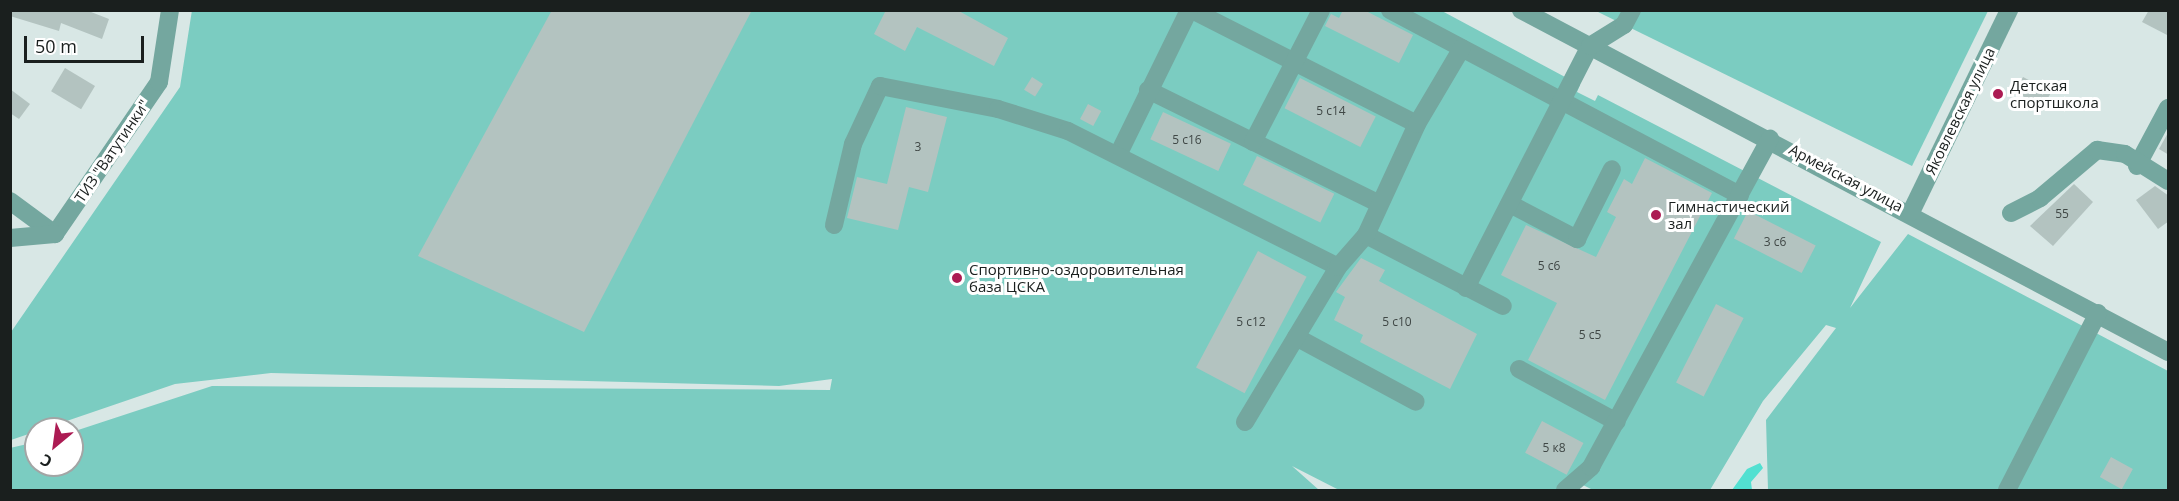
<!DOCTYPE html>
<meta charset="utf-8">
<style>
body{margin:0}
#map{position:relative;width:2179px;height:501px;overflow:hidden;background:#d8e7e5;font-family:"Open Sans",sans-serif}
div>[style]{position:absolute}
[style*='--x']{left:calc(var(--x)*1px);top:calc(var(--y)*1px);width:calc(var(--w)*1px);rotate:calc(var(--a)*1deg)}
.green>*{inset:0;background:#7bccc1}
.water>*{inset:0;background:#52e0d1}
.building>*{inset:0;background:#b3c3c0;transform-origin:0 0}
.minor>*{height:18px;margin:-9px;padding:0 9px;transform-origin:9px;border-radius:9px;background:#74a79f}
.dots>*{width:16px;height:16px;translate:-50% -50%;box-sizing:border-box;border:3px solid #fff;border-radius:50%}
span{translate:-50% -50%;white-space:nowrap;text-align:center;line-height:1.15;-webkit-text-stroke:6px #fff;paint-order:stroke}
.number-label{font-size:12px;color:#404846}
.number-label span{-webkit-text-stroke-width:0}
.poi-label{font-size:15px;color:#1a1f1e}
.left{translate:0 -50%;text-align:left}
.street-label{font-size:15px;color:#1a1f1e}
.frame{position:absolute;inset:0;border:12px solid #1a1f1e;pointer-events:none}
.north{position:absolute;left:24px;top:417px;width:60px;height:60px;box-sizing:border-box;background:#fff;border:2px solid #a3a5a5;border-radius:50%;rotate:209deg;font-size:16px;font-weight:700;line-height:24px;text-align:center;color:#1a1f1e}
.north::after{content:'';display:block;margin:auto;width:21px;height:27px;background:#ac1b53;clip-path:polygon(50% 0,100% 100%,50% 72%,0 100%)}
.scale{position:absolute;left:24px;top:36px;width:120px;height:27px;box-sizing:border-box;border:3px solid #1a1f1e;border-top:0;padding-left:8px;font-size:18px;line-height:21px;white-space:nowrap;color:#1a1f1e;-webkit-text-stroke:4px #fff;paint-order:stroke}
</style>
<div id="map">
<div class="green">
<i style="clip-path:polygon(192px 10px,1442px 11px,1580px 85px,1577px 92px,1595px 101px,1598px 95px,1881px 242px,1850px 308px,1908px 234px,2168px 371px,2168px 490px,1768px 490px,1766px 420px,1836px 328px,1826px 325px,1763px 401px,1710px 490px,1593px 490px,1581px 484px,1576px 490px,1339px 490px,1292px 466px,1319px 490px,11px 490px,10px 448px,36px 442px,36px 465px,72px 465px,72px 432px,212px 386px,830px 390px,832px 379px,779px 386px,271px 373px,175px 384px,11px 440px,11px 332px,180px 87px)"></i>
<i style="clip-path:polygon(1596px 11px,1988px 11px,1912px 166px)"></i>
</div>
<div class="water">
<i style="clip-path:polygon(1760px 463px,1763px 468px,1751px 482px,1752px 490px,1732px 490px,1747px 469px)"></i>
</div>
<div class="building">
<i style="clip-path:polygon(10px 10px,86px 10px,109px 19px,102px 39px,61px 23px,59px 31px,10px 16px)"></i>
<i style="clip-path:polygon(552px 10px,752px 10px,584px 332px,418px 256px)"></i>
<i style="clip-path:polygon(886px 10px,957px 10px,1008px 38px,994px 66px,917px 27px,905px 51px,874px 34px)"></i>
<i style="clip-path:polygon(1343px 10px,1364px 10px,1413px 35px,1399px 63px,1325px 26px,1331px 14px,1339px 18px)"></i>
<i style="clip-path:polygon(2149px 10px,2169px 10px,2169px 36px,2142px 22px)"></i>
<i style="left:65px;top:68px;width:35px;height:27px;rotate:31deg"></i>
<i style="left:1032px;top:77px;width:13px;height:15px;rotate:32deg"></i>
<i style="left:2023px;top:77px;width:32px;height:17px;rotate:28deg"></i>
<i style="left:1300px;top:78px;width:85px;height:34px;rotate:27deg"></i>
<i style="clip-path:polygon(10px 89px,30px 104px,19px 119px,10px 113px)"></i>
<i style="left:1088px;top:104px;width:15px;height:17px;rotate:28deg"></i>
<i style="clip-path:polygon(906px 107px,947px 117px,928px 192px,909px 187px,898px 230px,847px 218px,857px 177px,887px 184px)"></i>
<i style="left:1163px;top:112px;width:75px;height:30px;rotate:25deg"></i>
<i style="clip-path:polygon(2169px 131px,2169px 155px,2159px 149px)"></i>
<i style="left:1257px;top:156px;width:86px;height:32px;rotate:26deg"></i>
<i style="clip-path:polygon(1645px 158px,1712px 193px,1605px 400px,1528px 360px,1557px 303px,1501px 275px,1526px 225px,1596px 257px,1616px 217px,1607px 212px,1624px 179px,1632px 184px)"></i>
<i style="clip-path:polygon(2074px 184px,2093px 202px,2053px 246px,2030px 226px)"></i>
<i style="clip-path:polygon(2155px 186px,2169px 196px,2169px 221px,2158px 229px,2136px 200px)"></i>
<i style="left:1748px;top:211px;width:76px;height:31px;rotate:27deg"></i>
<i style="left:1258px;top:251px;width:55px;height:132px;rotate:28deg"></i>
<i style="clip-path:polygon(1361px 258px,1385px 270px,1379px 281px,1477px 334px,1450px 389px,1360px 342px,1363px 335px,1334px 320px,1345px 297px,1336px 292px)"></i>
<i style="left:1716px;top:304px;width:31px;height:88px;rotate:27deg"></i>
<i style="left:1542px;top:421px;width:47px;height:36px;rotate:28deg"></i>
<i style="left:2111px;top:457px;width:25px;height:23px;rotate:29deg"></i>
</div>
<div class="minor">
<i style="--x:1192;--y:10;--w:252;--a:26.9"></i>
<i style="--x:1390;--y:10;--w:396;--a:27.9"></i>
<i style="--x:1521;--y:10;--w:732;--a:27.86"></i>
<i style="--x:1148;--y:90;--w:256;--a:26.2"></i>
<i style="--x:1253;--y:142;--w:148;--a:-62.7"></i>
<i style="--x:1118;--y:155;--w:161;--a:-63.9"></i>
<i style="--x:2137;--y:166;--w:66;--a:-61.9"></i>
<i style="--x:10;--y:201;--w:56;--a:36.3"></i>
<i style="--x:55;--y:234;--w:184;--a:-55.6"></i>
<i style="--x:159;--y:82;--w:73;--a:-81.3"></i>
<i style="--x:1510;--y:204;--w:76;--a:27.6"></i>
<i style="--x:1577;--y:239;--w:78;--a:-63.4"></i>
<i style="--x:1911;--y:212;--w:225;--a:-64.1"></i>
<i style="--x:2011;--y:213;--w:33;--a:-27"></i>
<i style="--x:2040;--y:198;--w:75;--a:-40.1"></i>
<i style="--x:2097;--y:150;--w:28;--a:8"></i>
<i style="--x:2125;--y:154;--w:51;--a:32.1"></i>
<i style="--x:834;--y:225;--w:83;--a:-76.8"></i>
<i style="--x:853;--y:144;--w:64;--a:-65"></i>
<i style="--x:880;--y:86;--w:120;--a:11"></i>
<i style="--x:998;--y:109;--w:73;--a:17.4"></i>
<i style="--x:1068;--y:131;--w:302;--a:26.7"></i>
<i style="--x:1366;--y:235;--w:154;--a:27.4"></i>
<i style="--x:10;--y:238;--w:45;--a:-5.1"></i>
<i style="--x:1466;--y:288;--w:272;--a:-62.9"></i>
<i style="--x:1590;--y:46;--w:40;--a:-32"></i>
<i style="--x:1624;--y:25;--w:17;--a:-62"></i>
<i style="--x:1296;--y:337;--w:136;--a:28.4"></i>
<i style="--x:1519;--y:369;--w:111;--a:28.4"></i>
<i style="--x:1245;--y:422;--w:181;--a:-59"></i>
<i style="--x:1338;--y:267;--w:43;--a:-48.8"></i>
<i style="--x:1366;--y:235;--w:122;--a:-65.3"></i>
<i style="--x:1417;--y:124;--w:88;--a:-59.4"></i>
<i style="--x:1565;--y:490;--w:35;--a:-41"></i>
<i style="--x:1591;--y:467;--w:374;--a:-61.4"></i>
<i style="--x:2007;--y:490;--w:199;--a:-62.8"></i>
</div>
<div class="dots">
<i style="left:1998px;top:94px;background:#ac1b53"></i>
<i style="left:1656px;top:215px;background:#ac1b53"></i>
<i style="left:957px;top:278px;background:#ac1b53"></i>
</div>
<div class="number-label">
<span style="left:1331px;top:111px">5 с14</span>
<span style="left:1187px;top:140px">5 с16</span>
<span style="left:918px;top:147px">3</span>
<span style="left:2062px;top:214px">55</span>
<span style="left:1775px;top:242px">3 с6</span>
<span style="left:1549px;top:266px">5 с6</span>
<span style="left:1251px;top:322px">5 с12</span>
<span style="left:1397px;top:322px">5 с10</span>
<span style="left:1590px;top:335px">5 с5</span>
<span style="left:1554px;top:448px">5 к8</span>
</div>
<div class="poi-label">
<span class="left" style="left:2010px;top:94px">Детская<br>спортшкола</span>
<span class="left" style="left:1668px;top:215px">Гимнастический<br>зал</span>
<span class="left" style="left:969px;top:278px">Спортивно-оздоровительная<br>база ЦСКА</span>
</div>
<div class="street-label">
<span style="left:1960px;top:111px;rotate:-64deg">Яковлевская улица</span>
<span style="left:112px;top:151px;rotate:-56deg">ТИЗ "Ватутинки"</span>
<span style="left:1846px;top:178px;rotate:28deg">Армейская улица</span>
</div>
<div class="frame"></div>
<div class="north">С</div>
<div class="scale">50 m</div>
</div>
